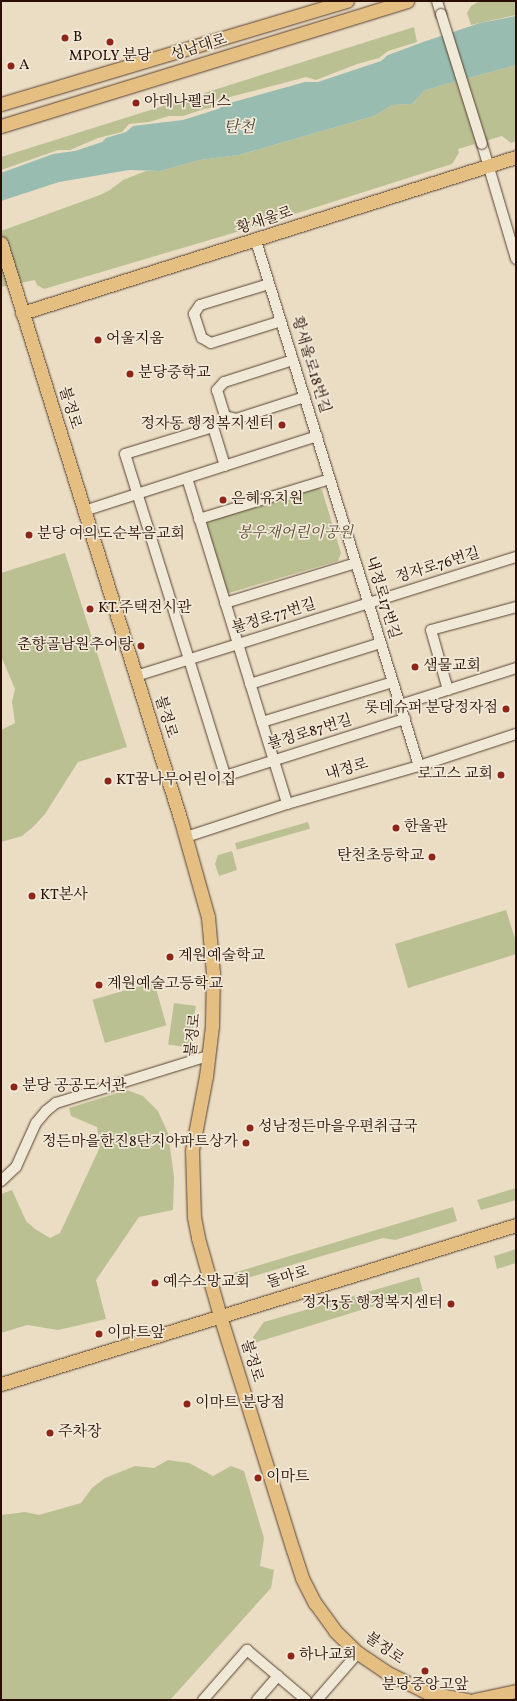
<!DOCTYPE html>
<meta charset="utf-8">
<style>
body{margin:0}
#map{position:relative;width:517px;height:1701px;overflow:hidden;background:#eaddc3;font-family:Vollkorn,"Noto Serif KR",serif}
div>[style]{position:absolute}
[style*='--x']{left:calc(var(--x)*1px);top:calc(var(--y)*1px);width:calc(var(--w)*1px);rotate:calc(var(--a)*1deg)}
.green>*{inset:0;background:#bac092;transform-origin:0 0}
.water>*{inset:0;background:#98bcb0}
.roads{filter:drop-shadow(0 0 1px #594131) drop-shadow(0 0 1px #594131)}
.minor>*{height:10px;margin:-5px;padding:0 5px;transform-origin:5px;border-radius:5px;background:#f1e9d8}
.major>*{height:13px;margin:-6.5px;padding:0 6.5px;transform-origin:6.5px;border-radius:6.5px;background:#e5be82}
.bridges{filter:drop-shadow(0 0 1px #594131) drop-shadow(0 0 1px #594131)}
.minor-bridge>*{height:10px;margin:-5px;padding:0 5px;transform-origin:5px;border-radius:5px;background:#f1e9d8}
.dots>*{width:11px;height:11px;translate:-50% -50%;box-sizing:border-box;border:2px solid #f1e9d8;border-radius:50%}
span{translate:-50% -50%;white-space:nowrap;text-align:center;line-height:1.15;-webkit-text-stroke:3.5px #f1e9d8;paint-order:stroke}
.poi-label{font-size:15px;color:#290d00}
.left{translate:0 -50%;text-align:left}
.right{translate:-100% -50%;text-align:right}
.street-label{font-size:15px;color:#290d00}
.park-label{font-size:15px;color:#5c4c33;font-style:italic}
.water-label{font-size:16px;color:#504a3e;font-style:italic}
.frame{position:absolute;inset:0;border:2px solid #290d00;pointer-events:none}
</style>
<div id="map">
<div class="green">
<i style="clip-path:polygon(480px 1px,516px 1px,516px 15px,471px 25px,467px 13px,471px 6px)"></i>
<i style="clip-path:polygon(414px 27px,417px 42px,388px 51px,379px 58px,357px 64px,316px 80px,306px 77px,226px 98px,215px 107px,204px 109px,183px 116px,169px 116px,149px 122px,129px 124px,122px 132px,98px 138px,70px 150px,58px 150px,1px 170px,1px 157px)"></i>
<i style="clip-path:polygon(516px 65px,516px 141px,511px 143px,502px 136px,458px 149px,459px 153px,452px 164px,260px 225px,44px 289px,37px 285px,35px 280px,1px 287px,1px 231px,100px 195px,110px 190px,123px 180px,146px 171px,160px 171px,200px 160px,239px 155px,274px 145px,374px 116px,392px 105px,412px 104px,424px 91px,439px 86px)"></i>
<i style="clip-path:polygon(317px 487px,322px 490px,341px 553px,338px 561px,222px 595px,205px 526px,210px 520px)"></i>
<i style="clip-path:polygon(65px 553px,127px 747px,78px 762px,45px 814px,34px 826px,22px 836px,1px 842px,1px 730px,15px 723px,12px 702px,15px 689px,1px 656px,1px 573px)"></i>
<i style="left:308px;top:822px;width:7px;height:76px;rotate:74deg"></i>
<i style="clip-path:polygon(232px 851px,237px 870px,219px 876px,215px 864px,218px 855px)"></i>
<i style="clip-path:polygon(506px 910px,516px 942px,516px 954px,408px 988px,395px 944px)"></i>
<i style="left:154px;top:982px;width:45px;height:64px;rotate:74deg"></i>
<i style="left:174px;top:1003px;width:22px;height:42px;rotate:8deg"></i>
<i style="clip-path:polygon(127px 1090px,143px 1096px,158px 1111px,168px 1133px,174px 1177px,173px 1210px,139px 1217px,96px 1280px,106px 1319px,58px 1330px,27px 1325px,1px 1333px,1px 1194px,12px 1190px,26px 1221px,35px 1229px,50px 1238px,60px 1233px,100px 1147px,97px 1127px,71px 1116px,69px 1108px)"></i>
<i style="clip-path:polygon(516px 1188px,516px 1200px,481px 1210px,477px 1200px)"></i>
<i style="clip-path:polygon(453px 1207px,457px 1221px,395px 1240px,383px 1238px,237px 1281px,230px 1274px)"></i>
<i style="clip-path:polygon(516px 1249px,516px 1263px,497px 1269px,494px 1256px)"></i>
<i style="clip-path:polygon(419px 1277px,423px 1291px,254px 1343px,253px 1337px,264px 1322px)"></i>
<i style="clip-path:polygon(168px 1460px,189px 1463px,213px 1476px,231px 1466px,244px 1471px,264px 1538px,260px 1566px,274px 1570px,271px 1588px,170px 1700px,1px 1700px,1px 1515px,25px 1512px,39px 1515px,81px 1503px,92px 1488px,105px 1478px,135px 1466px,154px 1468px)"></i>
</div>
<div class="water">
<i style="clip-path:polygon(516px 16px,516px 65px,439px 86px,424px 91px,412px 104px,392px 105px,374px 116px,239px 155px,200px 160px,160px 171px,129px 170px,59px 182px,1px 201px,1px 173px,53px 154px,75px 151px,102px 142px,106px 138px,126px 132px,133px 126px,183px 120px,218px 109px,226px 104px,305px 82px,318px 82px,381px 61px,388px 55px,426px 41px,480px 23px)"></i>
</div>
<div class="roads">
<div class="minor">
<i style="--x:437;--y:1;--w:14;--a:73"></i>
<i style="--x:482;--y:144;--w:120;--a:73.5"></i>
<i style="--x:256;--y:241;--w:550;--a:72.75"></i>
<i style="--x:269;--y:284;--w:72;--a:163.1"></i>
<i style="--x:200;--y:305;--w:11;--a:124"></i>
<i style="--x:194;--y:314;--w:25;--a:72"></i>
<i style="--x:202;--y:338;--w:10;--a:29"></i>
<i style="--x:211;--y:343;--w:73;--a:-17.4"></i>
<i style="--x:293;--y:360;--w:72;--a:162.3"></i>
<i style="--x:224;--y:382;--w:11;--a:131"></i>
<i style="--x:217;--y:390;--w:27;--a:73"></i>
<i style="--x:225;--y:416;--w:11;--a:15"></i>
<i style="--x:236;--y:419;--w:72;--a:-17.7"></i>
<i style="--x:225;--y:466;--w:41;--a:-107.1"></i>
<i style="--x:213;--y:427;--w:92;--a:162.9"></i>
<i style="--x:125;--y:454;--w:337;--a:72.7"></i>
<i style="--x:225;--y:776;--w:189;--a:-17.6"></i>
<i style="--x:187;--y:478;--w:341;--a:72.9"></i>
<i style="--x:84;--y:511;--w:245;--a:-17.8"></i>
<i style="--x:199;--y:519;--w:137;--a:-17"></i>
<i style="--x:225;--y:603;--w:137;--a:-17"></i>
<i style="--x:136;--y:676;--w:398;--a:-17.4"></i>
<i style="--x:250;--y:684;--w:137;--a:-17.4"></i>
<i style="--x:448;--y:690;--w:62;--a:-105.8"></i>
<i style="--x:431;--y:630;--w:88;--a:-15.1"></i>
<i style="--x:400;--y:705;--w:122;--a:-17.7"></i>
<i style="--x:262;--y:722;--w:137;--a:-17"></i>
<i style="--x:186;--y:837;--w:106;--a:-18.1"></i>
<i style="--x:287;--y:804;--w:137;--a:-16.1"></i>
<i style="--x:419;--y:766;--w:102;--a:-18.3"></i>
<i style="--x:1;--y:1181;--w:21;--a:-43"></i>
<i style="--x:16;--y:1167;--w:48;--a:-65.6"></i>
<i style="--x:36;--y:1123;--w:16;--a:-50"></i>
<i style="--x:46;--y:1111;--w:13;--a:-39"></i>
<i style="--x:56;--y:1103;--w:159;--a:-17.2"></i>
<i style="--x:203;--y:1700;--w:67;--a:-48.7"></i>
<i style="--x:247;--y:1650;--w:77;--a:40.3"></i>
<i style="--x:257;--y:1700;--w:32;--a:-49"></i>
<i style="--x:317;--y:1700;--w:62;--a:-48.9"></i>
</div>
<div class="major">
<i style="--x:1;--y:104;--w:361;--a:-16.6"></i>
<i style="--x:1;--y:126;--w:425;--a:-17.1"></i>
<i style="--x:1;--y:243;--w:605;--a:72.7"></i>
<i style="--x:181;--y:821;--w:100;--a:74.3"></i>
<i style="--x:208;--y:917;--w:56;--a:84.9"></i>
<i style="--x:213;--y:973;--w:53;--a:91.1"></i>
<i style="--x:212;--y:1026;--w:50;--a:96.8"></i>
<i style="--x:206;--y:1076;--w:75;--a:100.7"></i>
<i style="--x:192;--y:1150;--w:67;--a:88.3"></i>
<i style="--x:194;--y:1217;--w:21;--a:79"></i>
<i style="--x:198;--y:1238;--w:81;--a:74.2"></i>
<i style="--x:220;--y:1316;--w:245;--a:72.7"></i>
<i style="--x:293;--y:1550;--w:29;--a:72"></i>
<i style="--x:302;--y:1578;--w:28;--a:63"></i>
<i style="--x:315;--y:1603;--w:34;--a:54"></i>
<i style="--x:335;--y:1631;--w:32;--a:44"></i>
<i style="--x:358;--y:1653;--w:34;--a:34"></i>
<i style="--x:386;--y:1672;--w:47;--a:26.6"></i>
<i style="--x:428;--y:1693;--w:40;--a:10"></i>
<i style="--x:22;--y:313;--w:518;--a:-17.53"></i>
<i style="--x:1;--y:1384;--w:539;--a:-17.16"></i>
<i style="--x:474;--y:1700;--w:43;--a:-12.1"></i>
</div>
</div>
<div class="bridges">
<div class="minor-bridge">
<i style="--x:441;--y:14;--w:136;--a:72.5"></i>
</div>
</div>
<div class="dots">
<i style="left:65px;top:38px;background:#8f2418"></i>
<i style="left:110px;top:42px;background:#8f2418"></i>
<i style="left:11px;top:66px;background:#8f2418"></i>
<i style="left:136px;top:103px;background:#8f2418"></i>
<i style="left:98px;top:340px;background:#8f2418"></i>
<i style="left:130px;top:374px;background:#8f2418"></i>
<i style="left:282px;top:425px;background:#8f2418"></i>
<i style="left:223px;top:500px;background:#8f2418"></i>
<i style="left:29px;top:535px;background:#8f2418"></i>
<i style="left:90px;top:609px;background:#8f2418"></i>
<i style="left:141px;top:646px;background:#8f2418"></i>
<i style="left:415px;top:667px;background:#8f2418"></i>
<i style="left:506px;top:709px;background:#8f2418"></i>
<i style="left:501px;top:775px;background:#8f2418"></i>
<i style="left:108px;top:781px;background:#8f2418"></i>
<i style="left:396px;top:828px;background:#8f2418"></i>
<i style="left:432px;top:857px;background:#8f2418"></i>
<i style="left:32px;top:896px;background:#8f2418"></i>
<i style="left:170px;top:957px;background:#8f2418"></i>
<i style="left:99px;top:985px;background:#8f2418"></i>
<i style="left:14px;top:1087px;background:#8f2418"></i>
<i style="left:250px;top:1128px;background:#8f2418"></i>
<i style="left:246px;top:1143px;background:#8f2418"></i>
<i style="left:155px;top:1283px;background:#8f2418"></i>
<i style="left:451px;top:1304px;background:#8f2418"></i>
<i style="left:99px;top:1334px;background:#8f2418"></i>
<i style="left:187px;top:1404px;background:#8f2418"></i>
<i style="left:50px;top:1433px;background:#8f2418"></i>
<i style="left:258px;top:1478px;background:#8f2418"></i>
<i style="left:291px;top:1656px;background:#8f2418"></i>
<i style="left:425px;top:1671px;background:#8f2418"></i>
</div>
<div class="poi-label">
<span class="left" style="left:73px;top:38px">B</span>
<span style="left:110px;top:57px">MPOLY 분당</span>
<span class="left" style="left:19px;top:66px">A</span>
<span class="left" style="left:144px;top:103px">아데나펠리스</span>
<span class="left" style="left:106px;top:340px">어울지움</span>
<span class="left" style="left:138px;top:374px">분당중학교</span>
<span class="right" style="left:274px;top:425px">정자동 행정복지센터</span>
<span class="left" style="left:231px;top:500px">은혜유치원</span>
<span class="left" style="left:37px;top:535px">분당 여의도순복음교회</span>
<span class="left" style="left:98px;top:609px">KT.주택전시관</span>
<span class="right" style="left:133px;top:646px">춘향골남원추어탕</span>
<span class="left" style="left:423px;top:667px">샘물교회</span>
<span class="right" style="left:498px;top:709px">롯데슈퍼 분당정자점</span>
<span class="right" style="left:493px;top:775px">로고스 교회</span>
<span class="left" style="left:116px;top:781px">KT꿈나무어린이집</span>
<span class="left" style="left:404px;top:828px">한울관</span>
<span class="right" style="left:424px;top:857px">탄천초등학교</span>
<span class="left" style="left:40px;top:896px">KT본사</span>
<span class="left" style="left:178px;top:957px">계원예술학교</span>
<span class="left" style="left:107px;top:985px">계원예술고등학교</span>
<span class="left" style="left:22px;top:1087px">분당 공공도서관</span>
<span class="left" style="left:258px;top:1128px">성남정든마을우편취급국</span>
<span class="right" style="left:238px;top:1143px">정든마을한진8단지아파트상가</span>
<span class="left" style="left:163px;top:1283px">예수소망교회</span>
<span class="right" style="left:443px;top:1304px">정자3동 행정복지센터</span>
<span class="left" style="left:107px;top:1334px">이마트앞</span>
<span class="left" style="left:195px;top:1404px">이마트 분당점</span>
<span class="left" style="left:58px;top:1433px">주차장</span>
<span class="left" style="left:266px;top:1478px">이마트</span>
<span class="left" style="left:299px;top:1656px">하나교회</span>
<span style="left:425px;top:1686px">분당중앙고앞</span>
</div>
<div class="street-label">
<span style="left:199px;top:48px;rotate:-17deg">성남대로</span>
<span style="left:265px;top:221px;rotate:-18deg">황새울로</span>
<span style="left:310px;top:365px;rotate:73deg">황새울로18번길</span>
<span style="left:69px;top:408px;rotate:73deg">불정로</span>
<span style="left:438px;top:566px;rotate:-17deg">정자로76번길</span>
<span style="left:382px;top:598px;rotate:73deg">내정로17번길</span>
<span style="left:274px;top:617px;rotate:-17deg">불정로77번길</span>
<span style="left:165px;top:717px;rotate:73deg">불정로</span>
<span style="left:310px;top:733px;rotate:-17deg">불정로87번길</span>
<span style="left:347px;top:770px;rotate:-16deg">내정로</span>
<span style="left:194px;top:1035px;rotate:-84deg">불정로</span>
<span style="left:288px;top:1278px;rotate:-17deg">돌마로</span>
<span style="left:251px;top:1361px;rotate:73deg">불정로</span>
<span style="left:384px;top:1649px;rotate:35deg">불정로</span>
</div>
<div class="park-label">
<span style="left:295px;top:534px">봉우재어린이공원</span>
</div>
<div class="water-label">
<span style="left:239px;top:128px">탄천</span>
</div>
<div class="frame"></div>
</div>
